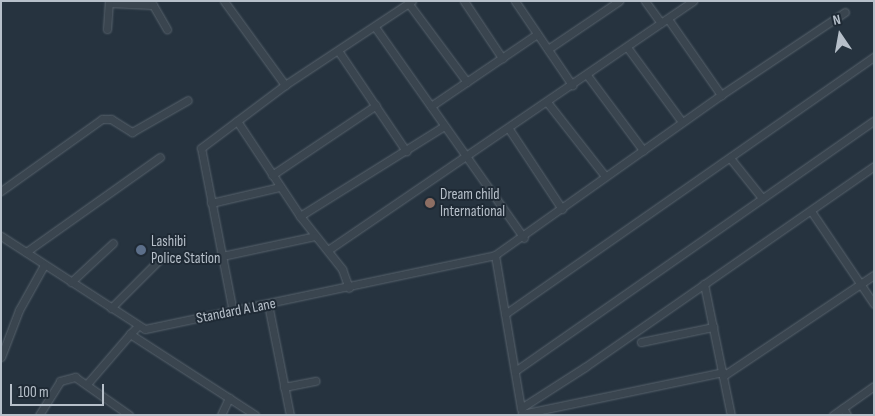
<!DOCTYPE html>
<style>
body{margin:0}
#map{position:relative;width:875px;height:416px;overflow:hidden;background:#26333f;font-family:"Sofia Sans Condensed",sans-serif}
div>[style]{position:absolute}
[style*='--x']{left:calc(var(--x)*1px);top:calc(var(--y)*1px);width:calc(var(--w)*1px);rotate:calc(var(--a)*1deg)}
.roads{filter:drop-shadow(0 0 1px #58636d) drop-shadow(0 0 1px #58636d)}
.minor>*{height:7px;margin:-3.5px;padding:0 3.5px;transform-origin:3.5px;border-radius:3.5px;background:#3a454f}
.dots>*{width:14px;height:14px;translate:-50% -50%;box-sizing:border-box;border:2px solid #1f2a35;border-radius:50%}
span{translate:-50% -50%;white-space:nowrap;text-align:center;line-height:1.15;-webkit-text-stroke:4px #1f2a35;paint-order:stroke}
.poi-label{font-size:15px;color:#b7c0ca}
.left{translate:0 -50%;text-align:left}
.street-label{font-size:15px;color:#b7c0ca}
.frame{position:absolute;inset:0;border:2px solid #b7c0ca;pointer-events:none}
.north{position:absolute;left:815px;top:10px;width:50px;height:50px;-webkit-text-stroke:4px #1f2a35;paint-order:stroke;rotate:348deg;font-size:14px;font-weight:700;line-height:20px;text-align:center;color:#b7c0ca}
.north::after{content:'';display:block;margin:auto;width:18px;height:22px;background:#b7c0ca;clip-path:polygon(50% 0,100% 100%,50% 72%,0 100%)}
.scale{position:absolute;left:10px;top:384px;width:94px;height:22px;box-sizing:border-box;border:2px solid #b7c0ca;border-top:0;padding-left:6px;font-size:15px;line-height:18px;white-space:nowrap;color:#b7c0ca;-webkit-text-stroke:4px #1f2a35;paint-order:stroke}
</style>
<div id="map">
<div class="roads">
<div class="minor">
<i style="--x:224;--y:1;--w:104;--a:54"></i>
<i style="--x:464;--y:1;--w:69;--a:56.3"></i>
<i style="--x:515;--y:1;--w:102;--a:55.8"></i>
<i style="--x:645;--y:1;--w:27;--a:54"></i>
<i style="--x:109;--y:3;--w:44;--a:2.6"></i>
<i style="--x:153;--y:5;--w:28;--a:60"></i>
<i style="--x:409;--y:4;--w:97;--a:53.4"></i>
<i style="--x:668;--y:19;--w:93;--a:55.1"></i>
<i style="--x:375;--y:27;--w:258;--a:54.8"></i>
<i style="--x:107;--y:29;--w:28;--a:-86"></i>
<i style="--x:627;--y:47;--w:93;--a:53.7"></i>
<i style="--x:548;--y:49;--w:86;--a:-34.1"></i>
<i style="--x:339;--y:52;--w:120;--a:55.9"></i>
<i style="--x:587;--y:75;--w:94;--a:53.3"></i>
<i style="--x:547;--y:102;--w:94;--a:51.9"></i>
<i style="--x:431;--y:106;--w:128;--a:-34.2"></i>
<i style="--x:237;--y:121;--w:114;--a:56.4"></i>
<i style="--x:300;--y:216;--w:68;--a:51.6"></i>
<i style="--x:342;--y:269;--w:20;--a:70"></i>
<i style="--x:509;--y:129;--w:96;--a:56.5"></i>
<i style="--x:730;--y:158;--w:51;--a:51.3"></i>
<i style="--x:272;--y:175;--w:125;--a:-33.9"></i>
<i style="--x:1;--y:191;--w:124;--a:-35.5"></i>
<i style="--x:102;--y:119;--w:9;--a:0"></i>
<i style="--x:111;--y:119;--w:25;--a:32"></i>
<i style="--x:132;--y:132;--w:64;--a:-29.7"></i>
<i style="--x:211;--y:203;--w:71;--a:-13.1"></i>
<i style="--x:811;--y:211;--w:112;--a:55.9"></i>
<i style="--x:300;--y:216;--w:170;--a:-32"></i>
<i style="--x:1;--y:236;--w:171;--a:32.9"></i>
<i style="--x:145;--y:329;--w:358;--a:-11.9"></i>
<i style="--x:495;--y:255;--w:277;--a:-35.3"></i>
<i style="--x:721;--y:95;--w:149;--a:-33.8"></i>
<i style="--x:328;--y:250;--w:442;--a:-34.3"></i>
<i style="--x:26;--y:252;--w:164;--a:-35.3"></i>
<i style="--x:495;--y:255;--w:156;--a:80.4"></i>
<i style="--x:222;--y:256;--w:95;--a:-12.1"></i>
<i style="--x:71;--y:282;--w:57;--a:-42.9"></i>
<i style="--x:704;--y:284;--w:134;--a:78.4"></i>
<i style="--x:268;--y:304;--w:113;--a:78.8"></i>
<i style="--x:111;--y:308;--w:71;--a:-45"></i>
<i style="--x:233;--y:312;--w:167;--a:-101"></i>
<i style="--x:201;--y:148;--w:105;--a:-36.9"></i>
<i style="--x:285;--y:85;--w:152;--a:-33.5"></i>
<i style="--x:505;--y:314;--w:450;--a:-34.9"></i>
<i style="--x:137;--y:327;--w:10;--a:135"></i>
<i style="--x:130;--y:334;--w:149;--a:32.9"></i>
<i style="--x:641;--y:342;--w:74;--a:-11.8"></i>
<i style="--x:1;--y:357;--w:50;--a:-69"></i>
<i style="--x:19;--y:310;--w:51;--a:-60.9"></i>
<i style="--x:515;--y:371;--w:437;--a:-34.9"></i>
<i style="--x:723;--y:376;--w:182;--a:-33.8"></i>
<i style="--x:87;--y:384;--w:66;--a:-49.3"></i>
<i style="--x:284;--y:387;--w:32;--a:-11"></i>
<i style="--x:521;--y:408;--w:76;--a:-32.6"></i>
<i style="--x:585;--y:367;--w:352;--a:-34.8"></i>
<i style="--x:843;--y:408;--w:8;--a:60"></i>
<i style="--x:522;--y:414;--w:205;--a:-11.8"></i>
<i style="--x:39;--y:415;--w:40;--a:-58"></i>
<i style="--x:60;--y:381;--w:16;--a:-15"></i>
<i style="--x:75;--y:377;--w:66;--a:35.1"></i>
<i style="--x:221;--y:415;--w:19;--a:-65"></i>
<i style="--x:833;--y:415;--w:50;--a:-35.3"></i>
</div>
</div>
<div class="dots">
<i style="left:430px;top:203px;background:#8d6e63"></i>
<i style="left:141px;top:250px;background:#5c6f8a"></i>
</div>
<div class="poi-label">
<span class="left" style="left:440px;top:203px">Dream child<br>International</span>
<span class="left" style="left:151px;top:250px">Lashibi<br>Police Station</span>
</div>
<div class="street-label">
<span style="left:236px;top:311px;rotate:-11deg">Standard A Lane</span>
</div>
<div class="frame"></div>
<div class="north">N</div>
<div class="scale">100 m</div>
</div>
